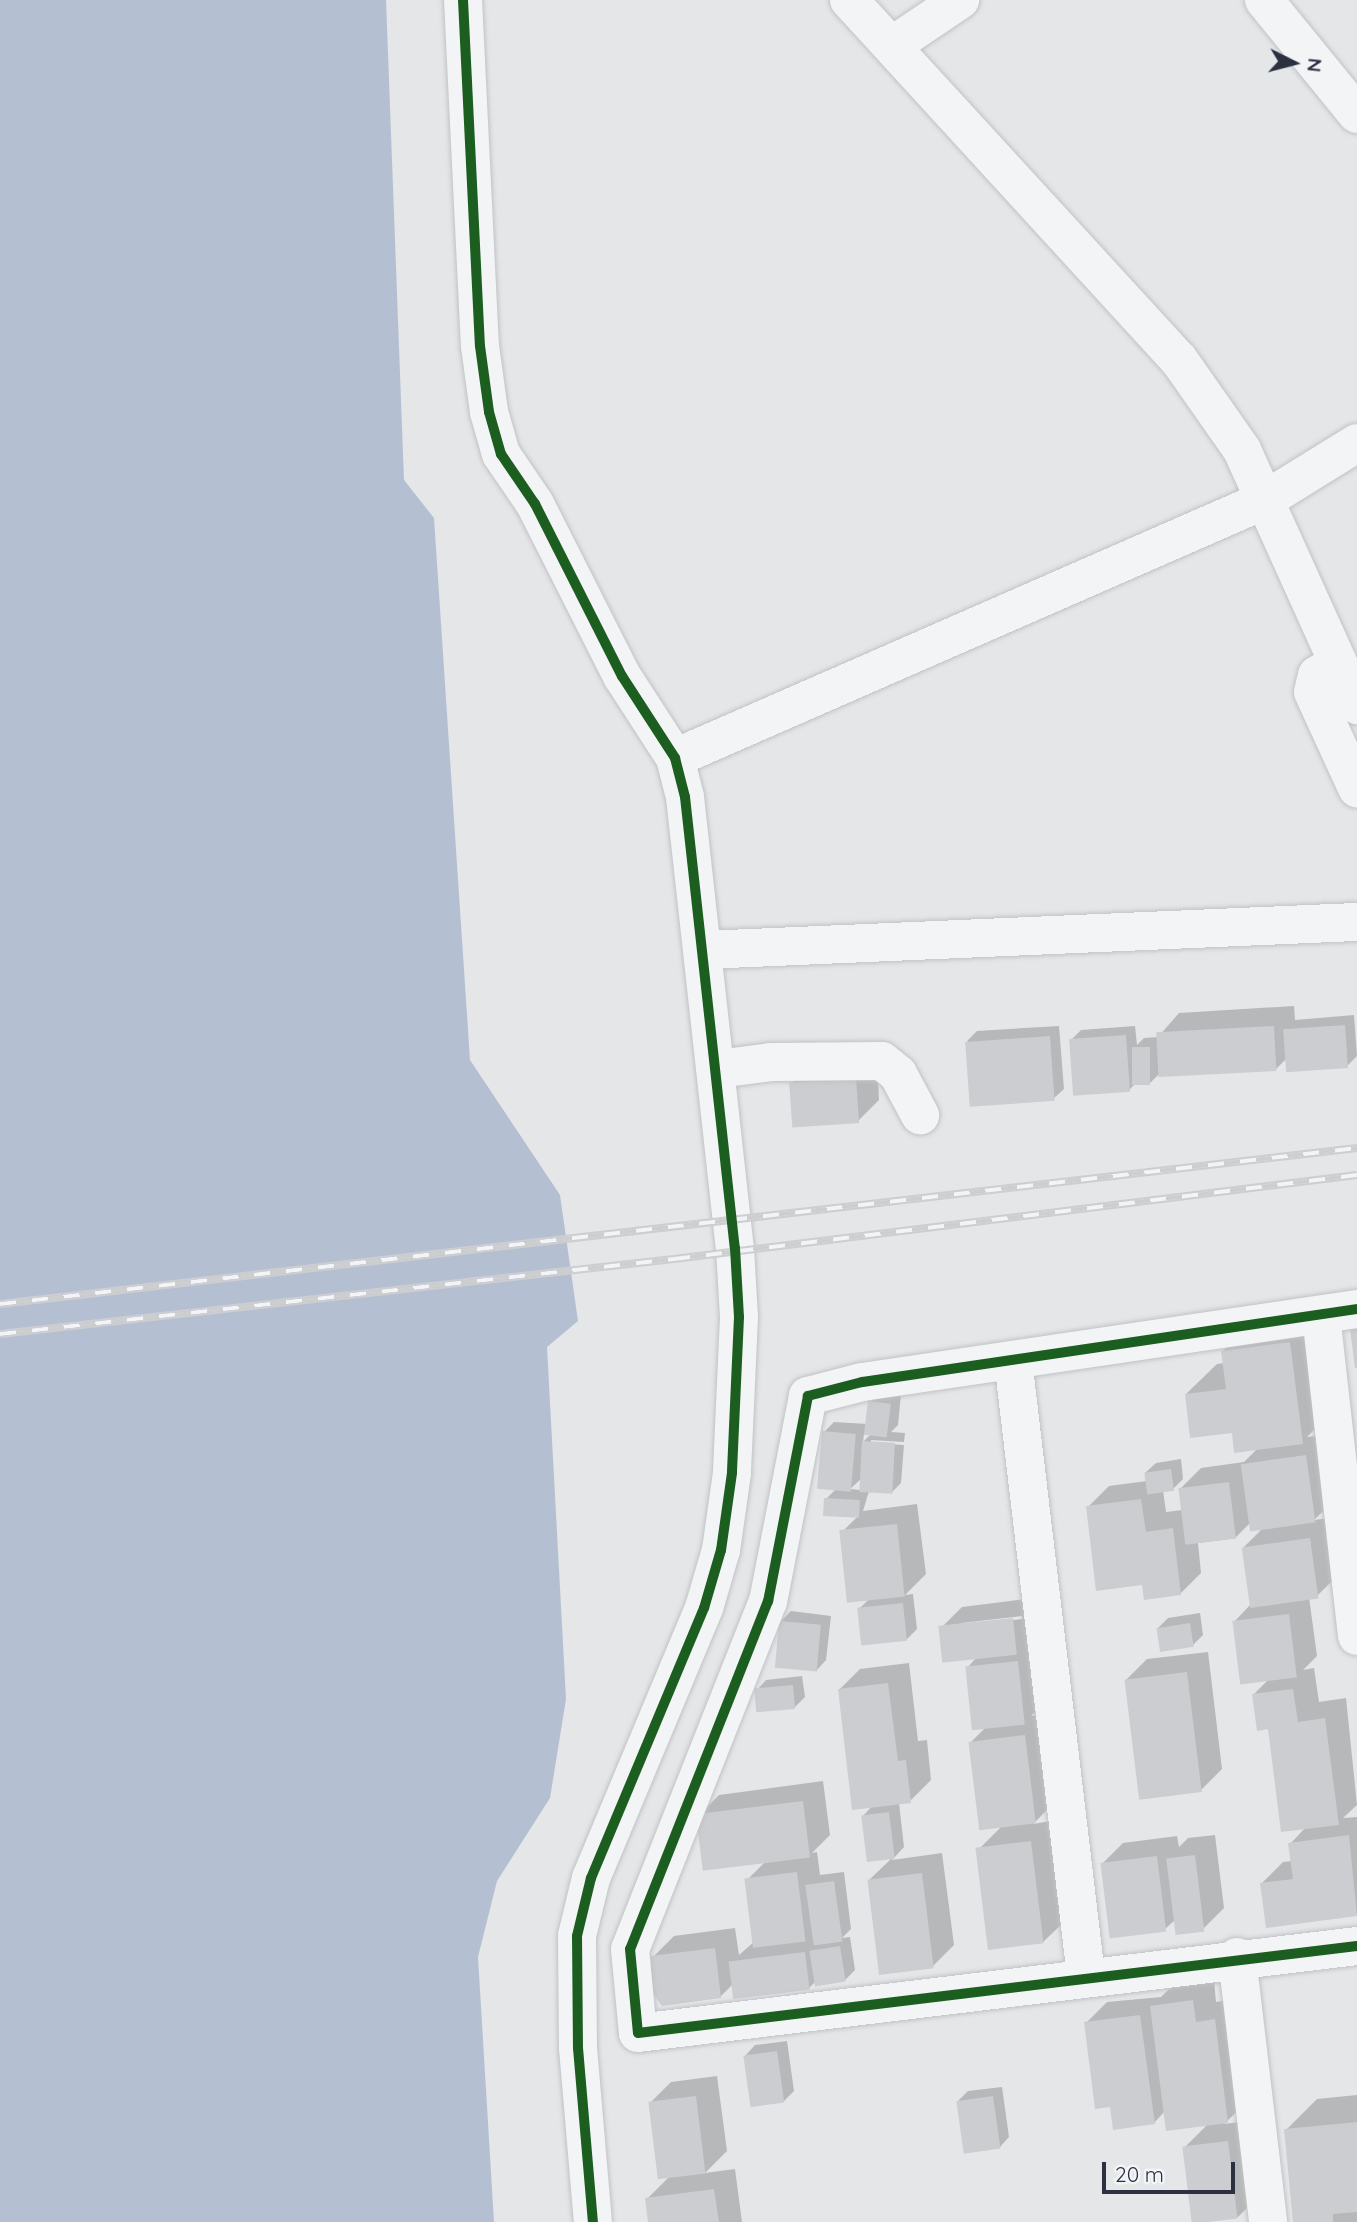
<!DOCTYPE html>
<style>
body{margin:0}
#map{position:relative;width:1357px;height:2222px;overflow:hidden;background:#e4e6e8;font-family:Quicksand,sans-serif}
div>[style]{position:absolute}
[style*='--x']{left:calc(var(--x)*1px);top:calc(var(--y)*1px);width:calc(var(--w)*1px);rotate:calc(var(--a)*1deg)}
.water>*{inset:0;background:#b4c0d2}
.shadow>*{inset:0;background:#0003}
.building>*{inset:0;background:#cbcdd1;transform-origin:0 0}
.roads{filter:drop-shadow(0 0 2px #c1c2c5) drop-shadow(0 0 2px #c1c2c5)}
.minor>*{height:38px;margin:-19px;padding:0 19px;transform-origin:19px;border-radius:19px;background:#f3f4f5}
.rail>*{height:8px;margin-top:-4px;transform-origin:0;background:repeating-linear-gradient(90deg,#f2f4f7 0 16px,#cdced0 0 32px);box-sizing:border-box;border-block:2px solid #cdced0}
.cycleway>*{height:10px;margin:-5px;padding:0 5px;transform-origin:5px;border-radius:5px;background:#1b5e20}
span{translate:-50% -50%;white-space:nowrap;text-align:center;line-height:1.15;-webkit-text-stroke:5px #f2f4f7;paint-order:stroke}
.north{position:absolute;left:1259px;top:28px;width:70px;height:70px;-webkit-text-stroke:5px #f2f4f7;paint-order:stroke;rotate:96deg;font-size:19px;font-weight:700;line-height:28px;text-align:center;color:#2b3141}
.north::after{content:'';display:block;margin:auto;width:24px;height:32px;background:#2b3141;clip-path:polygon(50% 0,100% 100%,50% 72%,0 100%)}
.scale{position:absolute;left:1102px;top:2162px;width:133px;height:32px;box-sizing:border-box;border:4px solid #2b3141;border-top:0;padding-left:9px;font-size:21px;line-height:24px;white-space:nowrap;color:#2b3141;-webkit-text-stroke:5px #f2f4f7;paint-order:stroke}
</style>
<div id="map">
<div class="water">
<i style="clip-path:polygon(0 0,386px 0,404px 480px,434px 518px,470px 1060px,560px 1195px,578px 1321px,547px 1347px,566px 1699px,550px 1798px,497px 1881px,478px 1957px,494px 2222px,0 2222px)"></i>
</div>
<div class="shadow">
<i style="clip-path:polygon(1294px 1006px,1295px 1020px,1354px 1015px,1357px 1056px,1347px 1066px,1287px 1058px,1276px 1069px,1161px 1072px,1150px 1083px,1136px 1083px,1129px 1090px,1071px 1040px,1081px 1030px,1135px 1026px,1137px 1045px,1144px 1038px,1158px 1037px,1179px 1013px)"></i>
<i style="clip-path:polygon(1059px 1026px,1064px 1089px,1053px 1099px,967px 1041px,977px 1031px)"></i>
<i style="clip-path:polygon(877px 1058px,879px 1100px,858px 1121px,791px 1084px,812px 1063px)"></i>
<i style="clip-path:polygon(1320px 1312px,1333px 1411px,1307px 1437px,1327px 1435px,1335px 1500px,1314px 1520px,1330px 1518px,1338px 1575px,1317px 1596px,1309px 1597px,1317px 1656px,1303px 1670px,1314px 1668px,1319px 1702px,1346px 1698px,1357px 1805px,1343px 1818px,1357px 1817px,1357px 1914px,1268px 1926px,1262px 1883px,1283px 1862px,1292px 1861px,1290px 1844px,1306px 1827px,1254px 1694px,1268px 1680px,1234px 1622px,1251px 1604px,1244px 1547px,1264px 1527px,1250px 1523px,1235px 1538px,1198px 1543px,1201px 1573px,1180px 1594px,1144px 1583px,1088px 1507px,1109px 1486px,1147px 1481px,1145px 1473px,1156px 1463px,1181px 1459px,1183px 1479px,1173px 1489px,1163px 1490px,1166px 1512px,1183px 1510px,1180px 1489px,1201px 1468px,1244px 1462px,1258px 1448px,1186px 1394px,1217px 1364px,1224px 1363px,1223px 1351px,1254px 1320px)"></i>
<i style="clip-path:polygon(evenodd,880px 1392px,901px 1394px,898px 1425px,891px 1432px,905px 1433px,904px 1442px,871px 1440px,871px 1443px,904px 1445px,901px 1483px,891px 1493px,869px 1491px,863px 1511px,917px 1504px,926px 1574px,905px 1595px,913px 1594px,917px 1629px,907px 1639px,859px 1609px,869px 1599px,842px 1532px,857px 1517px,826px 1499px,836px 1489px,824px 1432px,834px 1422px,868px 1424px,870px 1402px,880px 1392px,864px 1434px,871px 1434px,863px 1442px,864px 1434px,880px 1392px,861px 1479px,860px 1490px,850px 1489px,861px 1479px)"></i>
<i style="clip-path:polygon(evenodd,1034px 1598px,1045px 1702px,1031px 1716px,1046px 1714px,1056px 1801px,1033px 1824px,1051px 1821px,1065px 1921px,1043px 1942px,978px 1850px,1002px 1826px,970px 1743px,985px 1728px,967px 1668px,976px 1658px,941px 1628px,962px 1607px,1034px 1598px,1022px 1616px,1022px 1619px,962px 1626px,962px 1623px,1022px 1616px)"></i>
<i style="clip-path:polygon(791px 1611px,831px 1616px,826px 1660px,816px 1671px,780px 1622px)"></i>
<i style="clip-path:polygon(1200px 1613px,1203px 1635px,1193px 1645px,1158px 1628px,1168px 1618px)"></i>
<i style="clip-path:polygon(1208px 1652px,1222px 1769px,1201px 1790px,1126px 1680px,1147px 1659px)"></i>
<i style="clip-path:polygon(909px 1663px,918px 1741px,927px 1740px,931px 1780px,910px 1801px,899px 1803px,904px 1847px,892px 1860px,942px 1853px,954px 1945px,933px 1966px,868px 1881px,892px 1858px,863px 1816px,873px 1805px,839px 1690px,860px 1669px)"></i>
<i style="clip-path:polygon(802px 1676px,805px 1697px,795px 1707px,756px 1691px,766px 1680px)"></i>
<i style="clip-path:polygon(823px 1781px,830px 1835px,812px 1853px,817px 1852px,820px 1875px,844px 1872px,851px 1929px,842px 1938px,850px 1937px,855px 1970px,845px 1980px,815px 1982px,809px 1988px,734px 1983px,720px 1997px,653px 1957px,674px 1936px,735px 1928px,739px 1955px,755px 1941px,747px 1880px,765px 1862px,698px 1816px,719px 1795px)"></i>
<i style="clip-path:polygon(1215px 1835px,1224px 1908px,1203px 1929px,1175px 1920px,1165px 1929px,1102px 1864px,1123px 1843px,1177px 1836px,1179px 1847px,1188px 1838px)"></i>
<i style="clip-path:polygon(1214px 1980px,1216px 2002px,1235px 1999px,1248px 2101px,1224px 2124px,1248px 2121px,1259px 2196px,1238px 2217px,1193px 2222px,1184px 2148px,1208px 2124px,1165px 2111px,1154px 2123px,1112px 2105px,1086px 2023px,1107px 2002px,1161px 1997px,1173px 1985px)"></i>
<i style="clip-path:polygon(787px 2041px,794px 2091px,784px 2101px,745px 2056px,755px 2045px)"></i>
<i style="clip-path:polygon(717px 2076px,727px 2151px,705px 2173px,735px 2169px,742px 2222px,650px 2222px,647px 2199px,669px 2177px,650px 2103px,671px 2082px)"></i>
<i style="clip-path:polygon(1002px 2087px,1009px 2137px,999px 2148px,958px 2101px,968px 2091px)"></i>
<i style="clip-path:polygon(1357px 2095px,1357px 2222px,1295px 2222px,1286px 2130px,1317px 2099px)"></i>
</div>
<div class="building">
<i style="left:1345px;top:1025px;width:43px;height:62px;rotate:86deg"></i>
<i style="left:1274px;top:1026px;width:45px;height:118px;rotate:87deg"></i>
<i style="left:1126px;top:1035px;width:57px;height:57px;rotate:86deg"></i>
<i style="left:1050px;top:1036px;width:65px;height:85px;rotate:86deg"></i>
<i style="left:1132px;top:1047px;width:18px;height:38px"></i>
<i style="left:856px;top:1078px;width:45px;height:67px;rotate:86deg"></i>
<i style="clip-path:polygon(1357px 1328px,1357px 1368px,1355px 1368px,1350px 1329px)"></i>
<i style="clip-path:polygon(1290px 1342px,1303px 1444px,1234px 1453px,1232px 1433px,1190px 1438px,1185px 1394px,1226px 1389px,1221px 1351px)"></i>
<i style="left:868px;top:1401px;width:23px;height:34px;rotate:7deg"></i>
<i style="left:822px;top:1431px;width:34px;height:58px;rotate:5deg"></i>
<i style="left:862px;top:1441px;width:33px;height:51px;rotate:3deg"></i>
<i style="left:1306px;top:1455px;width:68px;height:66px;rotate:82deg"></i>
<i style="left:1171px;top:1469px;width:22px;height:27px;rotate:82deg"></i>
<i style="left:1229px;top:1482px;width:57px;height:51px;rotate:83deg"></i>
<i style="left:824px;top:1498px;width:36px;height:18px;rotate:3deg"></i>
<i style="clip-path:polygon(1141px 1499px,1146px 1532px,1173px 1528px,1181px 1595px,1144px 1600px,1142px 1585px,1096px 1591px,1086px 1506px)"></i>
<i style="left:897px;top:1524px;width:73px;height:58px;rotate:84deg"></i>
<i style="left:1310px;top:1538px;width:61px;height:69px;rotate:82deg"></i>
<i style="left:903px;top:1603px;width:38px;height:46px;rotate:84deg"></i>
<i style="left:1289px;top:1614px;width:64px;height:57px;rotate:83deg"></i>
<i style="left:1013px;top:1618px;width:37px;height:75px;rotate:84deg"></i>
<i style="left:779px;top:1621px;width:42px;height:47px;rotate:5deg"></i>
<i style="left:1190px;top:1623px;width:24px;height:34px;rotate:81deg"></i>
<i style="left:1018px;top:1661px;width:64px;height:53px;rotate:84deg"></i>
<i style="left:1187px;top:1672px;width:121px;height:63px;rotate:83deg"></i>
<i style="clip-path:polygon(888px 1683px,898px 1761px,906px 1760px,911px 1803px,852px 1810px,838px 1689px)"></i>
<i style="left:793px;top:1685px;width:24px;height:39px;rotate:85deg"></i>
<i style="clip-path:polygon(1293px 1689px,1298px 1722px,1325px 1718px,1339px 1825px,1281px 1832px,1268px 1729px,1257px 1731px,1252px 1694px)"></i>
<i style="left:1025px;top:1735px;width:89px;height:57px;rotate:83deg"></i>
<i style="left:803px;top:1801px;width:57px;height:108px;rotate:83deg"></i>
<i style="left:889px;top:1812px;width:47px;height:28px;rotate:83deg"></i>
<i style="clip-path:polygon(1349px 1835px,1357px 1916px,1266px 1928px,1260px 1883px,1293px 1879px,1288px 1843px)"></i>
<i style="left:1031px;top:1841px;width:103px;height:56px;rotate:83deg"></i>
<i style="left:1195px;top:1855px;width:77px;height:29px;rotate:83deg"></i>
<i style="left:1157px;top:1856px;width:76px;height:57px;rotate:83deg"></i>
<i style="left:797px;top:1872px;width:70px;height:53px;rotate:83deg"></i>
<i style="left:922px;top:1873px;width:96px;height:55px;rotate:83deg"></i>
<i style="left:834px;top:1881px;width:61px;height:29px;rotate:82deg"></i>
<i style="left:840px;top:1946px;width:36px;height:31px;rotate:81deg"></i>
<i style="clip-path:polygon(715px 1948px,721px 1998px,662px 2006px,649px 1988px,651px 1956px)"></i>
<i style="left:805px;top:1952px;width:38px;height:77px;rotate:83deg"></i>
<i style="clip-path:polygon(1193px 2000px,1196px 2022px,1215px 2019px,1228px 2123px,1166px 2131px,1150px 2006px)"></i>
<i style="clip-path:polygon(1140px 2015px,1155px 2124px,1113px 2130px,1110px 2107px,1095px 2109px,1084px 2022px)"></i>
<i style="left:777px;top:2051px;width:52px;height:34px;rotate:82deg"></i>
<i style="left:696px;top:2096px;width:78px;height:48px;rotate:83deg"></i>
<i style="left:993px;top:2096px;width:53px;height:37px;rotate:82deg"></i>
<i style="clip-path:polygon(1357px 2122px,1357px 2212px,1333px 2214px,1333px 2222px,1293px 2222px,1284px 2129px)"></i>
<i style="left:1228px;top:2141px;width:78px;height:46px;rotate:83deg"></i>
<i style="clip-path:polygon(714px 2189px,719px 2222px,648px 2222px,645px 2198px)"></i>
</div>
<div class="roads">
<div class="minor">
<i style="--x:463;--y:0;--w:346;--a:87.2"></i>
<i style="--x:480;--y:346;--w:67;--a:82.2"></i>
<i style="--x:489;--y:412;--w:44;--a:74.1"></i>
<i style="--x:501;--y:454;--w:60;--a:55.8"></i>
<i style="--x:535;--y:504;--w:193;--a:63.2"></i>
<i style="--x:622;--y:676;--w:98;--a:57.1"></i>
<i style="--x:675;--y:758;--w:40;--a:75.6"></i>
<i style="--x:685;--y:797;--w:454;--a:83.7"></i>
<i style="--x:735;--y:1248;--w:69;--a:86.7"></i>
<i style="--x:739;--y:1317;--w:156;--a:92.6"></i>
<i style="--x:732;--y:1473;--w:78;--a:98.1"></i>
<i style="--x:721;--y:1550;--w:60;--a:106.3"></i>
<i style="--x:704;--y:1608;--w:293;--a:112.7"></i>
<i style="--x:591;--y:1878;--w:60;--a:103.6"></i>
<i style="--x:577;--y:1936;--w:112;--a:89.5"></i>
<i style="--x:578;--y:2048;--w:175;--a:85.1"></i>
<i style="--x:849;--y:0;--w:488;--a:47.5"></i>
<i style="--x:1179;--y:360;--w:110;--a:55"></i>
<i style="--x:1242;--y:450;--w:280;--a:65.7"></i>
<i style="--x:1264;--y:0;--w:147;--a:50.8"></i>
<i style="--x:893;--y:45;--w:81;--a:-33.9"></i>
<i style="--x:1338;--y:663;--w:24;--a:150"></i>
<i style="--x:1317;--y:675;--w:17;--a:103"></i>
<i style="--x:1313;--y:692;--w:106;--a:65.4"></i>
<i style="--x:675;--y:758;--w:644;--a:-23.62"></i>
<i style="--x:1265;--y:500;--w:108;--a:-31.8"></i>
<i style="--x:704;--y:950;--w:654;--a:-2.46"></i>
<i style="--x:718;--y:1069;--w:53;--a:-7.5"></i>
<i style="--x:771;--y:1062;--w:111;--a:-0.5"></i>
<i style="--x:882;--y:1061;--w:21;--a:39"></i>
<i style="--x:898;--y:1074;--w:47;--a:61.8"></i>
<i style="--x:1357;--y:1309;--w:500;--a:171.61"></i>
<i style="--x:862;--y:1382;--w:56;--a:165.5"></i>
<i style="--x:808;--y:1396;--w:209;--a:101"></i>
<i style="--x:768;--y:1601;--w:374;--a:111.6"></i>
<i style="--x:630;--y:1949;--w:84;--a:84.6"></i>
<i style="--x:638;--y:2033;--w:724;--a:-6.9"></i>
<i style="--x:1321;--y:1315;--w:323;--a:83.6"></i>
<i style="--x:1013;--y:1360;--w:620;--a:83.24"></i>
<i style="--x:1237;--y:1957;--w:267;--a:83.3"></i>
</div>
</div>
<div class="rail">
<i style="--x:0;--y:1304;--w:1366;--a:-6.56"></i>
<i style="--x:0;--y:1334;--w:678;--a:-6.35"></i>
<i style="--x:674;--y:1259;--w:688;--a:-7.01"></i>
</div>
<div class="cycleway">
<i style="--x:463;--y:0;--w:346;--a:87.2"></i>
<i style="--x:480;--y:346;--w:67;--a:82.2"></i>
<i style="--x:489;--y:412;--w:44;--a:74.1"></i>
<i style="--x:501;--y:454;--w:60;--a:55.8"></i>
<i style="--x:535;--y:504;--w:193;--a:63.2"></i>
<i style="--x:622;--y:676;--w:98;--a:57.1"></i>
<i style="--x:675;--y:758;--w:40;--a:75.6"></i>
<i style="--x:685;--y:797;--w:454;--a:83.7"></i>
<i style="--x:735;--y:1248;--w:69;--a:86.7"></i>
<i style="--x:739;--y:1317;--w:156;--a:92.6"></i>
<i style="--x:732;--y:1473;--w:78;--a:98.1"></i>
<i style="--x:721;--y:1550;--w:60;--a:106.3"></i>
<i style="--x:704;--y:1608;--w:293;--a:112.7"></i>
<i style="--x:591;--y:1878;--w:60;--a:103.6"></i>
<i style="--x:577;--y:1936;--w:112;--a:89.5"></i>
<i style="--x:578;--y:2048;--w:175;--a:85.1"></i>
<i style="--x:1357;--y:1309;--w:500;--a:171.61"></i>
<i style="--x:862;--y:1382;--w:56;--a:165.5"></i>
<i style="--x:808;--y:1396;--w:209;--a:101"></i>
<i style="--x:768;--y:1601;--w:374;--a:111.6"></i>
<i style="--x:630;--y:1949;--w:84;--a:84.6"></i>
<i style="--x:638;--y:2033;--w:724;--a:-6.9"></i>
</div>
<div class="north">N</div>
<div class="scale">20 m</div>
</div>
